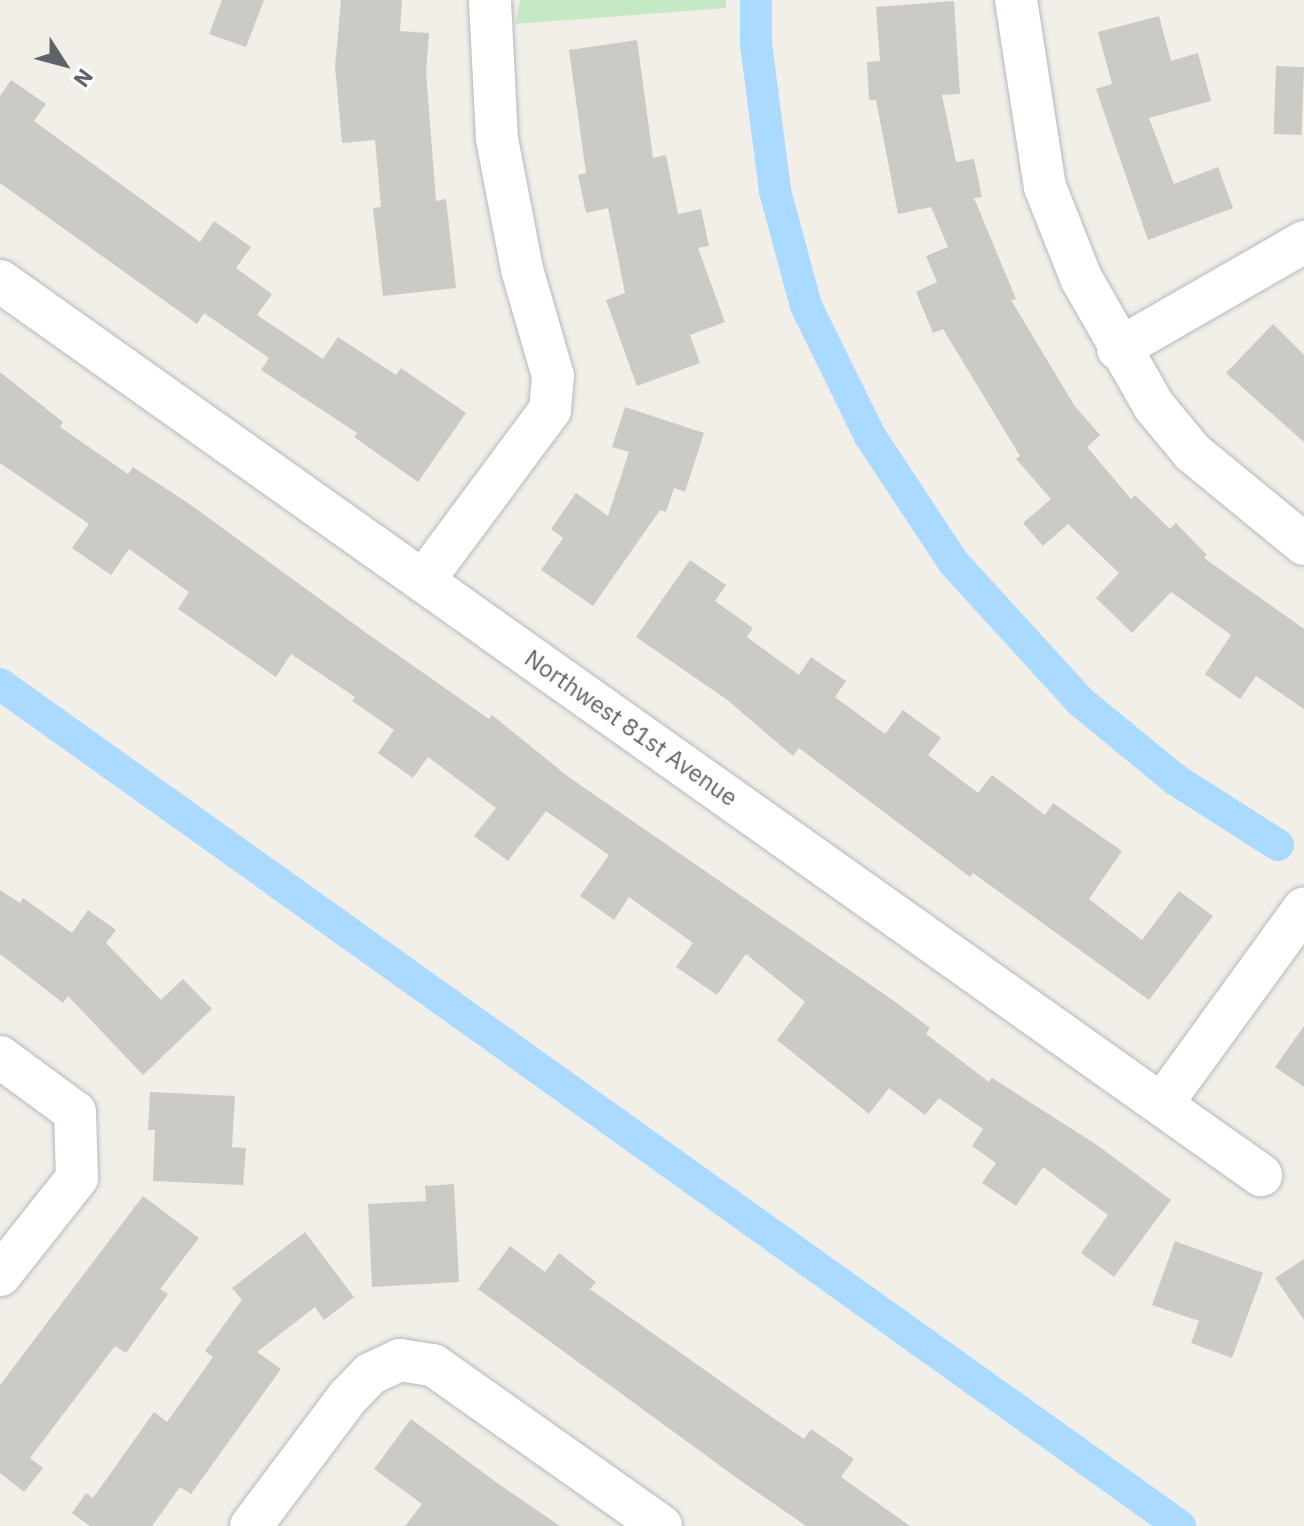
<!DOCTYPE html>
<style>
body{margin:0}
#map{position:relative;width:1304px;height:1526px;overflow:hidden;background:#f1efe8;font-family:"IBM Plex Sans",sans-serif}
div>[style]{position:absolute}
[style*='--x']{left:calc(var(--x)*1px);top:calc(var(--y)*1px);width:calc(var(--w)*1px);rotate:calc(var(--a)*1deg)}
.green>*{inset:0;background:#c5e8c5}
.canal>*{height:32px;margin:-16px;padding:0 16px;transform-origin:16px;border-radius:16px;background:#aadaff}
.building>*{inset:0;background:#cccac5;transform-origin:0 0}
.roads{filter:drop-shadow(0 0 2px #b5b8bc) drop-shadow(0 0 2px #b5b8bc)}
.minor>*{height:42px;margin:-21px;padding:0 21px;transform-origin:21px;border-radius:21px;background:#fff}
span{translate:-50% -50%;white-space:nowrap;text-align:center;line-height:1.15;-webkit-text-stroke:6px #fff;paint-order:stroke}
.street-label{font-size:24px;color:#5f6368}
.north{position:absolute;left:24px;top:24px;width:80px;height:80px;-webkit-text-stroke:6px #fff;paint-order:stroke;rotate:126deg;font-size:22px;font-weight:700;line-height:32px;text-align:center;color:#5f6368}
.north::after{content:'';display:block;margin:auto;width:28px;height:36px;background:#5f6368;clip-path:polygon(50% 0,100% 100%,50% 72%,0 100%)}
</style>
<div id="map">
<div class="green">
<i style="clip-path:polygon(520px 0,726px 0,726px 8px,515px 24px)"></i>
</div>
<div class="canal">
<i style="--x:756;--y:0;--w:44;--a:90"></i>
<i style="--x:756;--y:44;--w:148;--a:82.6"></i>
<i style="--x:775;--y:191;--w:119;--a:74.9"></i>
<i style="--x:806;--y:306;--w:145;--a:63.8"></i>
<i style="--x:870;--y:436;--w:151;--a:56.6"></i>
<i style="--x:953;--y:562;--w:190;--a:47.6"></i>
<i style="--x:1081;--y:702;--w:123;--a:39.4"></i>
<i style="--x:1176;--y:780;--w:121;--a:32.5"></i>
<i style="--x:0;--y:684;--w:1450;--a:35.51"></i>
</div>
<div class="building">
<i style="clip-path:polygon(222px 0,264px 0,246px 47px,209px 34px)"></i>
<i style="clip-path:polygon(341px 0,402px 0,400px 31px,429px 33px,426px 72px,436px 201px,446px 199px,456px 288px,383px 296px,373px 208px,381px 207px,375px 140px,342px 143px,335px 67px)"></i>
<i style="clip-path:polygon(954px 1px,960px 94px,942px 95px,956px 162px,974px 159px,982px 197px,974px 198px,1016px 299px,1011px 300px,1074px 405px,1100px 435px,1087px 447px,1131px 499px,1135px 495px,1170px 529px,1176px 523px,1207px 555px,1204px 558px,1304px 629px,1304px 709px,1256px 676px,1240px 699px,1205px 674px,1231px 635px,1171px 592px,1132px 633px,1096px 598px,1119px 573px,1068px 524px,1043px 546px,1023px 523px,1051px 499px,1016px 459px,1020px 456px,943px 329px,933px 333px,916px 292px,937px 282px,926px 256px,948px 247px,931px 207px,898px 214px,876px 100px,869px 100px,867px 62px,880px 61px,876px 7px)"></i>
<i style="clip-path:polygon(1159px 16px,1171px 61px,1198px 53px,1211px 101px,1149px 118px,1174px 184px,1218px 167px,1233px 208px,1148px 240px,1096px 89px,1112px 84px,1098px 32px)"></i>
<i style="clip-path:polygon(637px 40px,653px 158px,666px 155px,678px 214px,701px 209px,709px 246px,698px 248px,725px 322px,690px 335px,700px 363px,637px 386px,606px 300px,625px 293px,608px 208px,586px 213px,578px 175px,586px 173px,569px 50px)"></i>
<i style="left:1276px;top:66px;width:28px;height:68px;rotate:2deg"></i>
<i style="clip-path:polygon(11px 80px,46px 104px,34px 121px,200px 242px,214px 221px,251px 247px,236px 268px,272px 294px,257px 315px,323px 359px,338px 337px,396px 375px,401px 368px,466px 413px,418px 482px,354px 437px,357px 433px,261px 370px,269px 358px,204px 313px,197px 324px,0 183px,0 96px)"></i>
<i style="clip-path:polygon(1273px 324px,1304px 355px,1304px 442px,1226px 373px)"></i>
<i style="clip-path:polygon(0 372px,63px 422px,60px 427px,128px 474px,133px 467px,191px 505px,365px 632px,489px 719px,492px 715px,570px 778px,897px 1003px,930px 1028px,926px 1034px,989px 1082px,992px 1078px,1097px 1145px,1171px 1200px,1114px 1277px,1081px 1253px,1108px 1215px,1043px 1167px,1016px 1206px,982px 1183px,996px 1163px,972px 1146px,983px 1129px,939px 1098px,925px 1115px,889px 1088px,869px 1114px,777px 1040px,805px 1002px,746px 954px,717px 995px,676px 967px,693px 943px,629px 897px,614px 920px,580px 896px,609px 855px,546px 811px,508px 861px,474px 836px,496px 808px,428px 757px,413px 778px,378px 753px,394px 730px,352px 701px,355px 697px,291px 654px,276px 677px,178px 609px,189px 592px,129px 549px,111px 575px,72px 548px,89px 524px,0 463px)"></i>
<i style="clip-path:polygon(625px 407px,704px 433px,685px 492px,674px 488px,666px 512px,660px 510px,593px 606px,541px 570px,563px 538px,551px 529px,576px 493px,608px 516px,629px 452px,612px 447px)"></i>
<i style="clip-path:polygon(690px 560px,726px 585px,715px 601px,753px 628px,747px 637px,799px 675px,811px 657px,846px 681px,835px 697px,885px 734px,903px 710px,941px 738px,928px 755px,978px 793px,992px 775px,1045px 815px,1053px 803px,1122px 851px,1089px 899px,1142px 940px,1179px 891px,1213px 916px,1149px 1000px,973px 873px,970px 877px,799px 748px,793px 756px,726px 699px,636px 637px)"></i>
<i style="clip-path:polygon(0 890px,20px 903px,23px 898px,72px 933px,88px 910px,116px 930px,106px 943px,161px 1000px,183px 979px,212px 1009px,143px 1075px,68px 996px,63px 1003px,0 954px)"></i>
<i style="clip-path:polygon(1304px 1026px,1304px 1087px,1275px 1067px)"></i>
<i style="clip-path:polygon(150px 1092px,235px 1096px,232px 1147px,246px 1148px,243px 1185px,153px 1181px,155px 1130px,148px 1130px)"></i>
<i style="clip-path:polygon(454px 1184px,459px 1282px,372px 1287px,368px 1204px,426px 1201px,425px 1186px)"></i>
<i style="clip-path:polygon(143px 1196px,199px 1238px,160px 1289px,168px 1294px,126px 1353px,115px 1346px,30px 1458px,43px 1468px,24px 1492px,0 1473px,0 1385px)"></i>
<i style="clip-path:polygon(305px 1232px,354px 1297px,324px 1320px,315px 1307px,257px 1352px,281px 1369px,191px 1494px,180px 1487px,152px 1526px,90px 1526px,72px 1513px,86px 1493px,93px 1498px,154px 1412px,167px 1422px,213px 1357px,205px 1351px,242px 1300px,232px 1288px)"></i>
<i style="clip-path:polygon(1175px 1241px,1263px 1273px,1232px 1358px,1191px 1343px,1199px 1321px,1152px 1305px)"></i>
<i style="clip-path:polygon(510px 1246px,545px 1272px,559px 1253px,596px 1282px,590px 1289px,763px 1411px,804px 1439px,811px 1429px,854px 1459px,841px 1477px,910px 1526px,806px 1526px,741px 1481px,478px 1289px)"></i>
<i style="clip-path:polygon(1304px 1259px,1304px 1320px,1275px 1278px)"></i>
<i style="clip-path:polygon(411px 1419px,500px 1485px,560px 1526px,405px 1526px,422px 1504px,374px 1469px)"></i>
</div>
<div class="roads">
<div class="minor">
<i style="--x:1016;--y:0;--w:189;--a:81.2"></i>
<i style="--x:1045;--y:187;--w:98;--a:68.4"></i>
<i style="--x:1081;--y:278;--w:147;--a:60.3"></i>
<i style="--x:1154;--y:406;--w:60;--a:50.4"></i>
<i style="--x:1192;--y:452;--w:145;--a:39.4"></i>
<i style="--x:0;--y:281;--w:1546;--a:35.34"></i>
<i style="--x:1118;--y:349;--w:215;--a:-29.9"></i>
<i style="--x:423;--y:581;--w:213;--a:-53.4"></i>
<i style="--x:550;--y:410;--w:34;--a:-85"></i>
<i style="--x:553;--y:376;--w:111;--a:-106.2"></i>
<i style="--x:522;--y:269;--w:132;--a:-100.9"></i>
<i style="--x:497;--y:139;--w:139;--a:-92.9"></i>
<i style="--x:0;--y:1057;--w:93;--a:36.3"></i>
<i style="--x:75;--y:1112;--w:66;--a:88.3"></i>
<i style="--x:77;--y:1178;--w:124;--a:128.4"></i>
<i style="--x:1164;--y:1101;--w:238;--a:-54"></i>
<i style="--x:251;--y:1526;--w:161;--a:-53.1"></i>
<i style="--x:348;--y:1397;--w:32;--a:-46"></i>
<i style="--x:370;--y:1374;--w:33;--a:-25"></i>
<i style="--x:400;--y:1360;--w:33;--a:9"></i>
<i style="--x:433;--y:1365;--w:279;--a:35.2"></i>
</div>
</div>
<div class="street-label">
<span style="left:631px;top:728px;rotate:35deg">Northwest 81st Avenue</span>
</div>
<div class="north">N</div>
</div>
